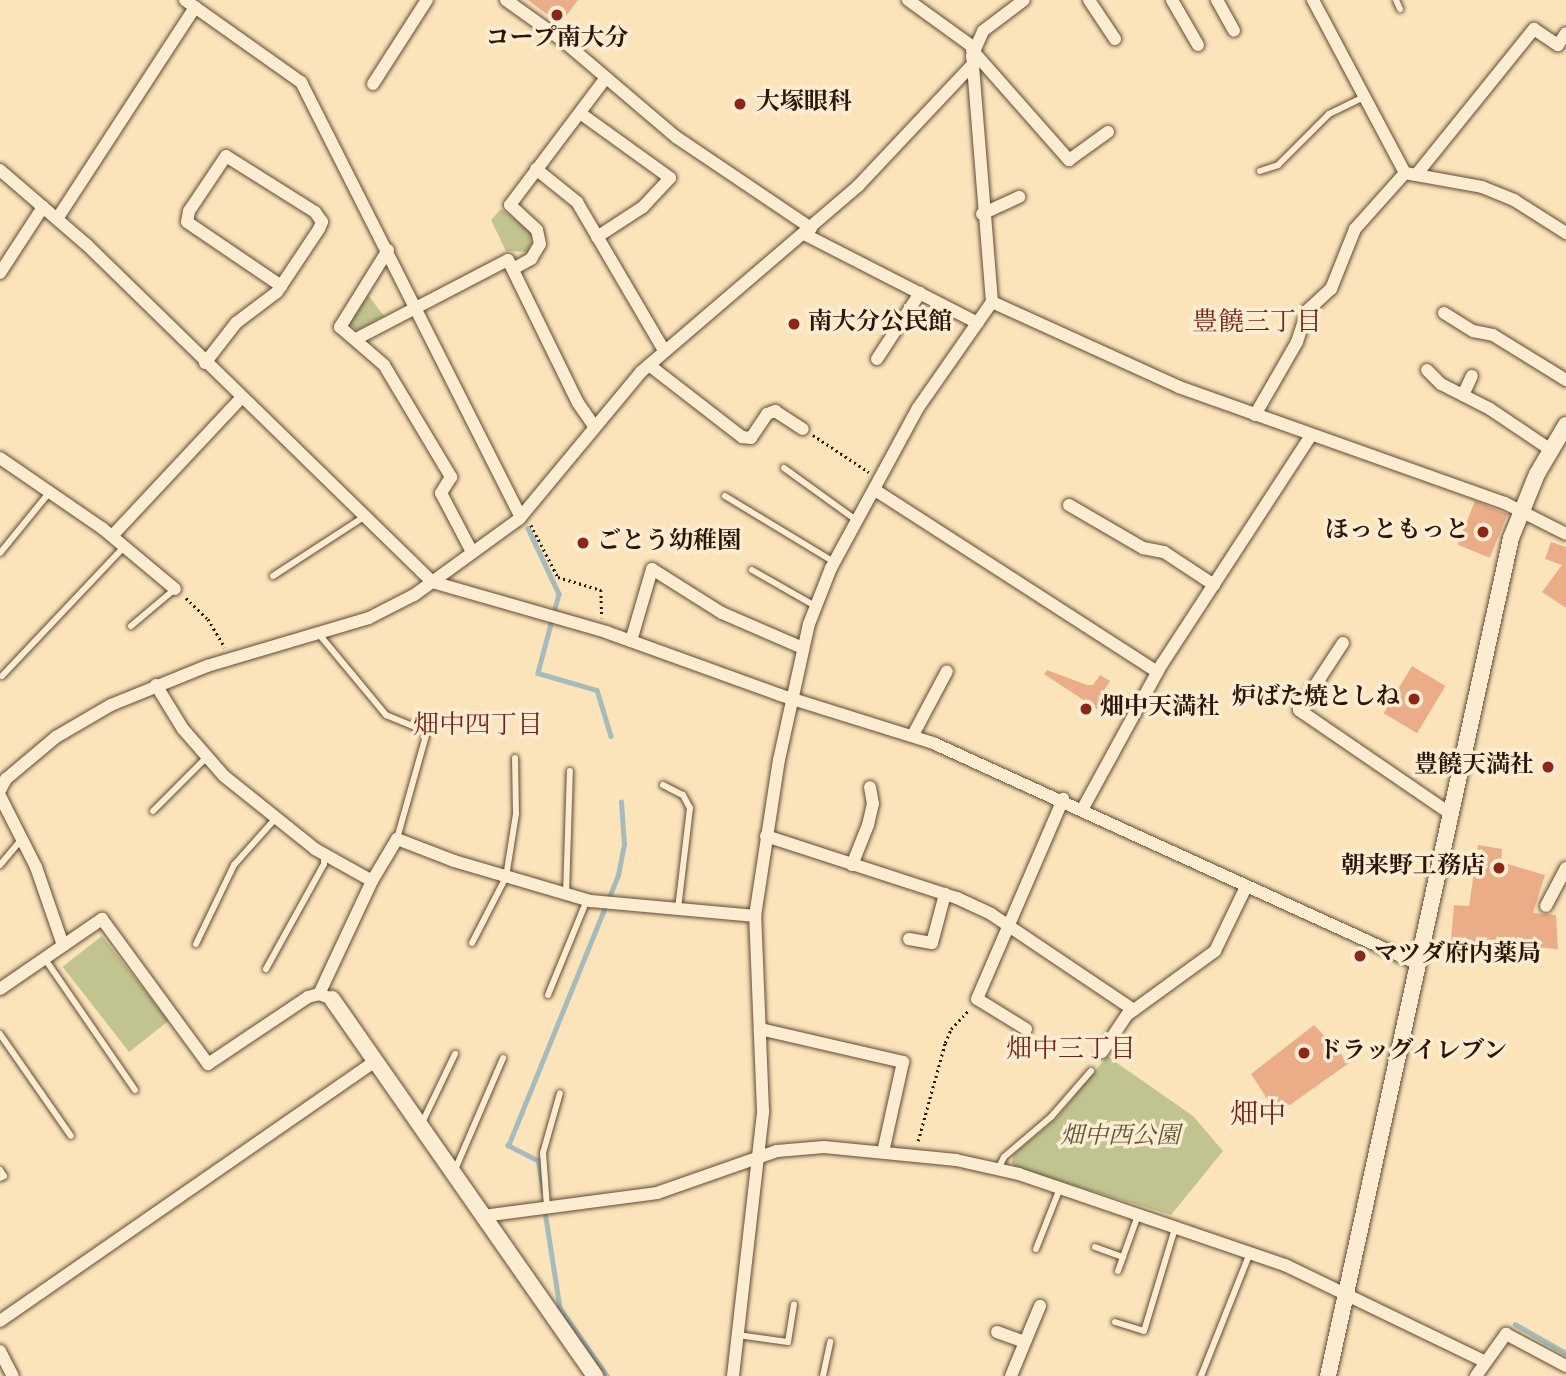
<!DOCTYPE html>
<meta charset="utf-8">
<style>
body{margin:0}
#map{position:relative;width:1566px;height:1376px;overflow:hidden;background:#fbe4ba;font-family:Vollkorn,"Noto Serif JP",serif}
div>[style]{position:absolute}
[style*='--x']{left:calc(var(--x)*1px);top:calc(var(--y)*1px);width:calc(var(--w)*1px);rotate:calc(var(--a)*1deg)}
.green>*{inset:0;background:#c1c48e;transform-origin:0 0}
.stream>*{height:4.5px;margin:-2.25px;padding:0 2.25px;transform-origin:2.25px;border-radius:2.25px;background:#a4bcbb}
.building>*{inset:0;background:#eaad88;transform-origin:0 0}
.path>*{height:2.5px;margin-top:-1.25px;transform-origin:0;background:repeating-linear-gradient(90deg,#2e1507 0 2px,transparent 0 5.5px)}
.roads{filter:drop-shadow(0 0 2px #614934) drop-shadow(0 0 2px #614934)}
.service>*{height:6px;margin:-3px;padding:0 3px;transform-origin:3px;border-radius:3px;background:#fcedd2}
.minor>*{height:12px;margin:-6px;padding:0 6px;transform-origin:6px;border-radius:6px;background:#fcedd2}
.tertiary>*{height:16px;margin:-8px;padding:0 8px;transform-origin:8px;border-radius:8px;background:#fcedd2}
.dots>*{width:19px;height:19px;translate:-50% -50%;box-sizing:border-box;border:4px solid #fcedd2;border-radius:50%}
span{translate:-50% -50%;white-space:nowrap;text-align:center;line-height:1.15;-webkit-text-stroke:7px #fcedd2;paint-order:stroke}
.poi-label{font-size:24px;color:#2e1507;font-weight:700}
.left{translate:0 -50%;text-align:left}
.right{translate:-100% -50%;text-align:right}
.park-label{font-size:24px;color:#615236;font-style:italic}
.neighbourhood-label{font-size:26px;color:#7a1f14}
.quarter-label{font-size:28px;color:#7a1f14}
</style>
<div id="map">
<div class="green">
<i style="clip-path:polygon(501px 209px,531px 232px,530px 252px,506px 251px,491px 220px)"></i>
<i style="clip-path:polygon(368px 295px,384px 316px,357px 330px,349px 324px)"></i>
<i style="left:102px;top:936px;width:108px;height:50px;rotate:52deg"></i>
<i style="clip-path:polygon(1107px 1056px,1193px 1116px,1223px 1151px,1171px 1215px,1017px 1168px,1012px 1163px,1013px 1155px,1058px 1117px)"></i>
</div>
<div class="stream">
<i style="--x:528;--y:528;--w:73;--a:64.8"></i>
<i style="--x:559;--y:594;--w:82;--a:104.9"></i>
<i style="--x:538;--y:673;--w:61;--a:16.1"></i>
<i style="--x:597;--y:690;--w:48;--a:73.1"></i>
<i style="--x:543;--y:1192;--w:31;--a:-99"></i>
<i style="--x:538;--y:1161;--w:34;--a:-153"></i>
<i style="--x:508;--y:1146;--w:292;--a:-67.9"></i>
<i style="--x:618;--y:875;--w:31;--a:-79"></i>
<i style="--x:624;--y:845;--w:43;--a:-94"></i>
<i style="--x:545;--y:1211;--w:98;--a:81.2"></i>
<i style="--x:560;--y:1308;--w:83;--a:55.3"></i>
<i style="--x:1515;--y:1324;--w:59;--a:29.6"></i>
</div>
<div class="building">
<i style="clip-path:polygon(528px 0,578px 0,560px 24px)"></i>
<i style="left:1475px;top:501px;width:35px;height:47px;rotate:22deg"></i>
<i style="clip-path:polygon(1551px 542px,1566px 547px,1566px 608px,1542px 592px,1562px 565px,1545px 559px)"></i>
<i style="left:1412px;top:666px;width:39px;height:55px;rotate:31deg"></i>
<i style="clip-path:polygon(1047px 670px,1087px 685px,1093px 685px,1100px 675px,1110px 681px,1103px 692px,1106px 694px,1097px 709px,1044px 674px)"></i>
<i style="clip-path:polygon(1478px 845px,1502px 849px,1501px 862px,1545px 875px,1533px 913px,1556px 915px,1558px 949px,1451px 941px,1454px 905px,1469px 906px)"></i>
<i style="clip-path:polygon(1314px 1025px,1349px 1063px,1277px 1114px,1251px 1074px)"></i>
</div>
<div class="path">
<i style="--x:813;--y:435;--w:67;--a:33.5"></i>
<i style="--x:531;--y:525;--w:59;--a:62.6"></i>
<i style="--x:558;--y:577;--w:45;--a:16.8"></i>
<i style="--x:601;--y:590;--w:28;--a:88"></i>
<i style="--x:186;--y:598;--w:30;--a:44"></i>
<i style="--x:208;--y:619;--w:33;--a:59"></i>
<i style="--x:918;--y:1141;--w:102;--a:-74.6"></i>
<i style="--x:945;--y:1043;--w:15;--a:-67"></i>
<i style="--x:951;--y:1029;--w:26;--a:-47"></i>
</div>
<div class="roads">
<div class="service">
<i style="--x:1396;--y:0;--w:10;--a:66"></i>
<i style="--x:1260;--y:171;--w:19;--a:-18"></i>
<i style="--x:1278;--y:165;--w:72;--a:-45"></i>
<i style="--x:1329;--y:114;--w:37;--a:-26"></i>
<i style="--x:784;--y:468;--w:89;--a:35.8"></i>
<i style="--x:725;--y:496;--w:127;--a:31.2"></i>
<i style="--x:0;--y:553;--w:77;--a:-50.8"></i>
<i style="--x:752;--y:570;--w:73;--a:29.7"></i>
<i style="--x:273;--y:576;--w:108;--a:-33"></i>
<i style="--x:131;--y:626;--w:57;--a:-40.1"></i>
<i style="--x:318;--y:633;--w:107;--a:50.3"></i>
<i style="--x:386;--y:715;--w:44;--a:22.5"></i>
<i style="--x:427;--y:732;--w:111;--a:105.7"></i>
<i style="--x:2;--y:676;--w:178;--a:-46.6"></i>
<i style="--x:663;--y:785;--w:22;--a:27"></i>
<i style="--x:683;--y:795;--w:15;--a:62"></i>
<i style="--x:690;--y:808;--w:101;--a:96.8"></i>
<i style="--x:153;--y:811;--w:75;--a:-45"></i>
<i style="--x:0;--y:865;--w:33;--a:-50"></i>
<i style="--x:566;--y:895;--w:124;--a:-88.2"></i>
<i style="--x:472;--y:943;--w:74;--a:-62.7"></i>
<i style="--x:506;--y:877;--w:64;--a:-81"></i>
<i style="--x:516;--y:814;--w:56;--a:-91"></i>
<i style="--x:196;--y:944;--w:88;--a:-64.3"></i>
<i style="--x:234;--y:865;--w:62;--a:-48.3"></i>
<i style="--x:45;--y:959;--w:159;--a:55.5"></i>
<i style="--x:266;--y:969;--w:120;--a:-61.1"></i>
<i style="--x:324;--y:864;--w:10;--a:-90"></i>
<i style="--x:548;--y:995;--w:103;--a:-67.7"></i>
<i style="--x:0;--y:1034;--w:124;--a:55.2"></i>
<i style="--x:421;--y:1125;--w:79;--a:-64.4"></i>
<i style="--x:998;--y:1169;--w:13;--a:-63"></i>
<i style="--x:1004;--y:1157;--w:62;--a:-40.4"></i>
<i style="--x:1051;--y:1117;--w:61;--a:-49"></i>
<i style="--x:0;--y:1170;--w:7;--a:56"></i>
<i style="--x:4;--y:1176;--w:4;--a:153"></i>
<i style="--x:454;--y:1172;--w:124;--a:-66.7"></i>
<i style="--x:547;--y:1207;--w:54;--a:-94.2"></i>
<i style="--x:543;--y:1153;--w:62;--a:-74.2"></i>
<i style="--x:1095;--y:1247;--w:30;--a:20"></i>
<i style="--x:1036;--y:1249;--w:66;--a:-68.5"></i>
<i style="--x:1118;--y:1271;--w:59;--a:-70.3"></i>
<i style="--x:1115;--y:1322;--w:30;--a:17"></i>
<i style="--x:1144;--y:1331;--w:108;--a:-73.2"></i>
<i style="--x:738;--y:1335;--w:50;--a:8"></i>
<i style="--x:788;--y:1342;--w:38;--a:-81"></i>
<i style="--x:823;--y:1376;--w:35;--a:-78"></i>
<i style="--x:1201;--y:1376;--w:132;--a:-68.3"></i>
</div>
<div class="minor">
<i style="--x:185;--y:0;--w:142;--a:35.3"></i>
<i style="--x:301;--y:82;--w:487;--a:63.2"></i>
<i style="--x:506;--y:0;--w:69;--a:35.5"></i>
<i style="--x:562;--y:40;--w:150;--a:40.4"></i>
<i style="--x:676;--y:137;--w:163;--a:34"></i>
<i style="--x:908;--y:0;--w:80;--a:35.9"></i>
<i style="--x:1089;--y:0;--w:47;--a:56.3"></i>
<i style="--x:1172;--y:0;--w:52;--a:60"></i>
<i style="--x:1217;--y:0;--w:35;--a:61"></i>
<i style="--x:1313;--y:0;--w:196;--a:62"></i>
<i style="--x:972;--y:50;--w:147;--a:48.6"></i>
<i style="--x:1069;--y:160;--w:48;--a:-35.7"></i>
<i style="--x:373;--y:84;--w:100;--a:-57.3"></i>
<i style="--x:580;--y:113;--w:111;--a:35.8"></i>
<i style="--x:670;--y:178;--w:40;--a:133"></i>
<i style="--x:643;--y:207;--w:55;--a:146.9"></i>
<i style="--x:536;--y:169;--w:53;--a:38.8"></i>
<i style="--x:577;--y:202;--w:172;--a:59.6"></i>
<i style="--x:0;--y:170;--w:115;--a:40.8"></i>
<i style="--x:87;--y:245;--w:482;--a:44.3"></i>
<i style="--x:432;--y:582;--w:181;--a:16"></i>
<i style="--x:606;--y:632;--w:185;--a:19.9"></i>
<i style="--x:780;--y:695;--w:160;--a:17.4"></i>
<i style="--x:933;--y:743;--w:533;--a:24.5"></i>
<i style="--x:1416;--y:175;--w:188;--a:-51.1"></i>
<i style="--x:1534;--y:29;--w:29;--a:34"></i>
<i style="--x:1558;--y:45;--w:14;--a:-56"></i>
<i style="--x:982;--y:214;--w:41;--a:-24.7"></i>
<i style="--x:57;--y:219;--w:253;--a:-56.9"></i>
<i style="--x:804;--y:234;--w:195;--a:27.1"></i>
<i style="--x:388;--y:250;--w:91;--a:121.9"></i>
<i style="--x:340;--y:327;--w:58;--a:40.8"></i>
<i style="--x:384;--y:365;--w:131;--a:59.1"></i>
<i style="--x:451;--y:477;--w:19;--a:122"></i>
<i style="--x:441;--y:493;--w:67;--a:62.3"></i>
<i style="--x:513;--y:269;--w:21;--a:-29"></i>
<i style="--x:531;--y:259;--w:17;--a:-59"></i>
<i style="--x:540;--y:244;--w:14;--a:-102"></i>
<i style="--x:537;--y:230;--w:37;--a:-137"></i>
<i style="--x:510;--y:205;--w:158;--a:-53"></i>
<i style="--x:0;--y:273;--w:79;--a:-56.9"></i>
<i style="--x:992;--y:302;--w:205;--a:24.4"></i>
<i style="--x:1179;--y:387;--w:346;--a:19.6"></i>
<i style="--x:1505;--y:503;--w:68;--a:26.9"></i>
<i style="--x:1444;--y:313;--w:34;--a:32"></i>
<i style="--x:1473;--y:331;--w:20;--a:11"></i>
<i style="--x:1493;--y:335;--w:86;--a:31.7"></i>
<i style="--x:356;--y:339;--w:171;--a:-27.5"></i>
<i style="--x:508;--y:260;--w:159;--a:63.9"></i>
<i style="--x:578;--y:403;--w:28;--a:55"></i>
<i style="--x:877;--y:359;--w:79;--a:-56.9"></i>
<i style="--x:205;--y:363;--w:51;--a:-52.2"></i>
<i style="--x:236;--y:323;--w:51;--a:-37.1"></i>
<i style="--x:277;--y:292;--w:76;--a:-56.3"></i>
<i style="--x:319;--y:229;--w:8;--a:-67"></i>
<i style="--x:322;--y:222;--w:12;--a:-125"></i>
<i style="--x:315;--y:212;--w:105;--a:-147.8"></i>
<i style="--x:226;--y:156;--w:66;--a:123.9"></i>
<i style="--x:189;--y:211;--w:11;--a:100"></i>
<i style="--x:187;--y:222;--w:114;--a:34.2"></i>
<i style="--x:649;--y:365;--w:118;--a:37.7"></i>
<i style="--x:742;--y:437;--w:9;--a:6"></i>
<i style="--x:751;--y:438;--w:29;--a:-56"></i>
<i style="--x:767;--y:414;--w:9;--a:-21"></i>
<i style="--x:775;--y:411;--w:33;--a:33"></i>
<i style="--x:1427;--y:370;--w:20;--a:45"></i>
<i style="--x:1441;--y:384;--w:55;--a:27"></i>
<i style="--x:1490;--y:409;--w:73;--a:33.9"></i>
<i style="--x:1463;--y:395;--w:21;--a:-65"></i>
<i style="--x:1255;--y:415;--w:84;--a:-60.1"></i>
<i style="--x:1297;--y:342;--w:33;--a:-72"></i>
<i style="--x:1307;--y:311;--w:33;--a:-43"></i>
<i style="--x:1331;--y:289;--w:65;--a:-68.2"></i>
<i style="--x:1355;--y:229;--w:75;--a:-48.2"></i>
<i style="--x:1405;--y:173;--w:78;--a:10.3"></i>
<i style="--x:1482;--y:187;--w:35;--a:22"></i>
<i style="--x:1514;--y:200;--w:62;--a:32.4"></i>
<i style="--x:0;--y:458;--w:124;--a:34.5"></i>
<i style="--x:102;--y:528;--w:95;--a:39.9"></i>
<i style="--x:875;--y:490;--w:336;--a:32.8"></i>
<i style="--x:1069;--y:505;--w:86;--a:30.2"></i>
<i style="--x:1143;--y:548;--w:21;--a:11"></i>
<i style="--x:1164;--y:552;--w:60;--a:33.4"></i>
<i style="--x:112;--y:536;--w:189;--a:-46.9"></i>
<i style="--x:631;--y:641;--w:75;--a:-73.7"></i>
<i style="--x:652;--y:569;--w:83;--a:32.2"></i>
<i style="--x:722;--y:613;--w:88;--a:23.4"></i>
<i style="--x:1343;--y:643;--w:80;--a:123.3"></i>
<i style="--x:1299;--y:710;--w:184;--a:34.4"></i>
<i style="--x:156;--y:685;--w:52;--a:58.5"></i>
<i style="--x:183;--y:729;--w:62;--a:48.9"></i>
<i style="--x:224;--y:776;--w:117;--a:38.7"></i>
<i style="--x:315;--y:849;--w:65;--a:29.3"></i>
<i style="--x:372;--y:881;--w:125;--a:115.1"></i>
<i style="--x:913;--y:735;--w:72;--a:-62"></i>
<i style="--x:0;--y:790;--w:13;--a:-61"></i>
<i style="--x:6;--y:779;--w:65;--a:-40"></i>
<i style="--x:56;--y:737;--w:64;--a:-30.2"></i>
<i style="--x:111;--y:705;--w:104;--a:-22.1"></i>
<i style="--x:207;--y:666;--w:169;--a:-16.5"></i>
<i style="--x:369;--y:618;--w:51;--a:-27.1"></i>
<i style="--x:414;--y:595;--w:130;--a:-35.9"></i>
<i style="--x:519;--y:519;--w:191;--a:-50.3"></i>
<i style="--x:641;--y:372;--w:286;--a:-40.6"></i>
<i style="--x:858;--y:186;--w:163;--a:-46.7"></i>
<i style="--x:0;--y:796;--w:80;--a:63.1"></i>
<i style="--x:36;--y:867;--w:83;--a:70.9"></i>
<i style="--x:1083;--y:808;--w:164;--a:-61.3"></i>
<i style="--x:1162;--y:664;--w:273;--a:-56.9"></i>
<i style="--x:766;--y:836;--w:201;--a:18"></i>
<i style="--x:957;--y:898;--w:38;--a:25"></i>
<i style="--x:991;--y:914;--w:172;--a:33.9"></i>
<i style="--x:852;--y:865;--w:43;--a:-68.2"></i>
<i style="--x:868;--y:825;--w:22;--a:-77"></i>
<i style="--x:873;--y:804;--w:17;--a:-100"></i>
<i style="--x:372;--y:881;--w:49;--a:-59.2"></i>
<i style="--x:397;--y:839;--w:61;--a:21.1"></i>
<i style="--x:454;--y:861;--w:143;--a:16.3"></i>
<i style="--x:591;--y:901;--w:165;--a:5.2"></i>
<i style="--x:1546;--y:906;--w:43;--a:-62.2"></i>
<i style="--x:909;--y:939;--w:23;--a:10"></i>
<i style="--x:932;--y:943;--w:51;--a:-75.1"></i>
<i style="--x:0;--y:989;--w:124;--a:-34.5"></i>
<i style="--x:102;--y:919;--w:180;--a:53.8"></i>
<i style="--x:208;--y:1064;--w:120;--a:-33.8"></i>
<i style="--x:308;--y:997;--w:11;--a:-15"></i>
<i style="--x:319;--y:994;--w:14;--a:21"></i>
<i style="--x:760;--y:1029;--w:147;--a:13"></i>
<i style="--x:903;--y:1062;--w:92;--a:102.5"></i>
<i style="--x:1026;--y:1029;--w:57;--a:-148.5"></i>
<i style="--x:977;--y:999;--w:218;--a:-66.7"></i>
<i style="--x:1102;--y:1052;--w:45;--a:-56"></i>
<i style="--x:1127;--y:1015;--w:109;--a:-36"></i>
<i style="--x:1215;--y:951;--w:71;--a:-64.2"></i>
<i style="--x:483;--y:1216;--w:176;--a:-7.5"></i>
<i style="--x:657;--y:1193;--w:127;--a:-19.3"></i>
<i style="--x:777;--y:1151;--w:47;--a:-4.9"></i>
<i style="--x:824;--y:1147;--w:133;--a:5.6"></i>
<i style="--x:956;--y:1160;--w:65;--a:12.5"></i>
<i style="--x:1019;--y:1174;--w:281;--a:18.9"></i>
<i style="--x:1285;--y:1265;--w:221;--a:25.8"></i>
<i style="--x:0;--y:1321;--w:457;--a:-34.7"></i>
<i style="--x:997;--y:1332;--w:29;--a:20"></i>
<i style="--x:0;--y:1351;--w:28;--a:63"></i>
<i style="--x:733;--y:1376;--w:267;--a:-83.5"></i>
<i style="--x:763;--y:1111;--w:195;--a:-92.3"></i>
<i style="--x:755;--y:916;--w:158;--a:-81.3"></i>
<i style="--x:779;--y:760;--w:139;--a:-77.6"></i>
<i style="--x:809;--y:624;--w:60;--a:-68.6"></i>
<i style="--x:831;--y:568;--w:182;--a:-61.5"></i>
<i style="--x:918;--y:408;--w:129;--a:-55.1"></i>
<i style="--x:992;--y:302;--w:247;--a:-94.6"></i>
<i style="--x:972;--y:56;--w:27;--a:-66"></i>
<i style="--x:983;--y:31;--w:51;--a:-37.1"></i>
<i style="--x:1011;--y:1376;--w:76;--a:-67.5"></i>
<i style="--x:1476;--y:1376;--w:52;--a:-54.5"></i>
<i style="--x:1506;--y:1334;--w:68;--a:28.1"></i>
</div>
<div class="tertiary">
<i style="--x:332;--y:999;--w:460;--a:55.1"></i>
<i style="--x:1328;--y:1376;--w:858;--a:-77.68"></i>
<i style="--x:1511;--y:538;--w:69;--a:-67.9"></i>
<i style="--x:1537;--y:474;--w:57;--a:-59.4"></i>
</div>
</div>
<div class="dots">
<i style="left:557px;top:15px;background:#8f2418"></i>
<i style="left:740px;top:104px;background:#8f2418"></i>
<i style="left:794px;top:324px;background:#8f2418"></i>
<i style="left:1483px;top:532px;background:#8f2418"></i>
<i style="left:583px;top:543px;background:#8f2418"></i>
<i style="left:1414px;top:699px;background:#8f2418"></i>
<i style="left:1086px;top:709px;background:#8f2418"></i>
<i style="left:1548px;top:767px;background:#8f2418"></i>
<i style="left:1499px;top:868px;background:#8f2418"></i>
<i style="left:1360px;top:956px;background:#8f2418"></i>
<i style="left:1304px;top:1053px;background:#8f2418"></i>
</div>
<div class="poi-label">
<span style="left:557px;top:40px">コープ南大分</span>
<span class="left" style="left:756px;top:104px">大塚眼科</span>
<span class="left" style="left:808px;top:324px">南大分公民館</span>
<span class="right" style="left:1469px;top:532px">ほっともっと</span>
<span class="left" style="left:597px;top:543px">ごとう幼稚園</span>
<span class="right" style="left:1400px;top:699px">炉ばた焼としね</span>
<span class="left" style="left:1100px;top:709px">畑中天満社</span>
<span class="right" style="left:1534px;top:767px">豊饒天満社</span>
<span class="right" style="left:1485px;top:868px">朝来野工務店</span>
<span class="left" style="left:1374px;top:956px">マツダ府内薬局</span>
<span class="left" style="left:1318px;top:1053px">ドラッグイレブン</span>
</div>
<div class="park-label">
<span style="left:1120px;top:1138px">畑中西公園</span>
</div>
<div class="neighbourhood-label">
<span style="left:1257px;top:324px">豊饒三丁目</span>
<span style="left:478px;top:727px">畑中四丁目</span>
<span style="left:1071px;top:1051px">畑中三丁目</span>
</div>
<div class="quarter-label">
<span style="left:1258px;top:1116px">畑中</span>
</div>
</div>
